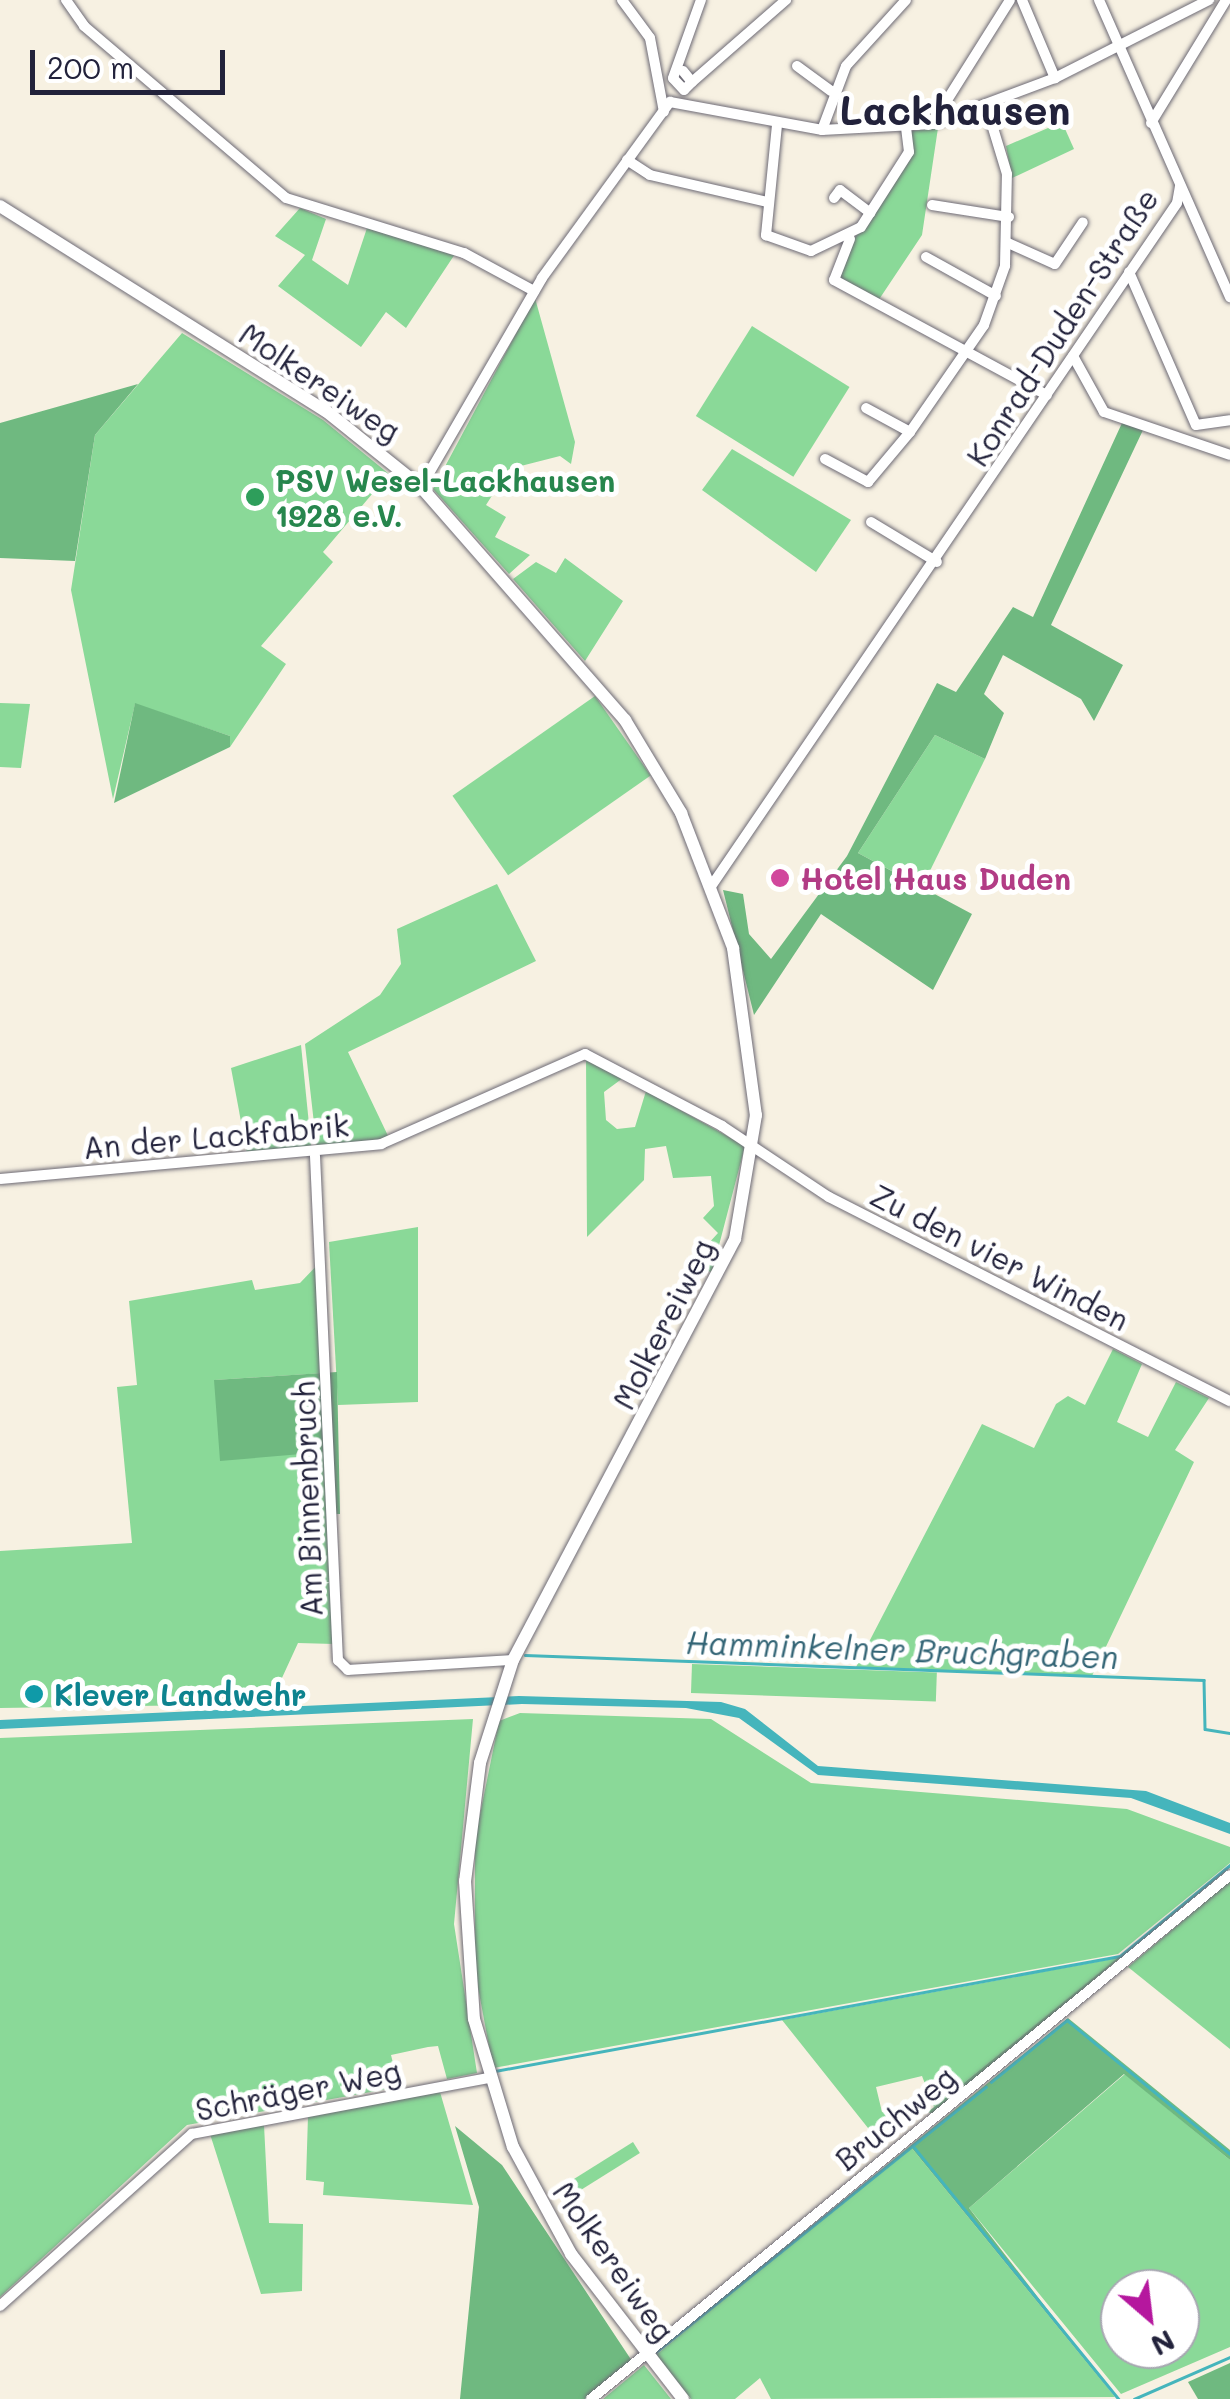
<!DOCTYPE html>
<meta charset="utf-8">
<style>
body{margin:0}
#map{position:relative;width:1230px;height:2399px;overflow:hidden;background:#f7f1e2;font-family:Mali,sans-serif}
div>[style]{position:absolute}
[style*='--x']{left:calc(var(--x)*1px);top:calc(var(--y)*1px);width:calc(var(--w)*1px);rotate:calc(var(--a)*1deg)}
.green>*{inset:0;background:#8ad998;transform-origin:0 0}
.forest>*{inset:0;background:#6fb980}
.water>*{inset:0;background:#45b5bc}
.stream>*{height:2.5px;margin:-1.25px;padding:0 1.25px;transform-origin:1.25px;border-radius:1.25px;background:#45b5bc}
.roads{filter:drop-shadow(0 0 2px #6d6a75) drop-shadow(0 0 2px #6d6a75)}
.minor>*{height:10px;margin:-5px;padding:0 5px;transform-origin:5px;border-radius:5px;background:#fff}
.major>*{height:12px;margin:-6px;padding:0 6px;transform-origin:6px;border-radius:6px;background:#fff}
.dots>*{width:28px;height:28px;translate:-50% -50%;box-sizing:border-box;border:5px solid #fff;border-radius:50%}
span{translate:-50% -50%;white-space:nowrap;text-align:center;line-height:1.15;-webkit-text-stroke:10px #fff;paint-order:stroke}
.street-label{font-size:30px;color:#22223b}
.leisure-label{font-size:30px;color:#27864d;font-weight:700}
.left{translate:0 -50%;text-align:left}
.hotel-label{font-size:30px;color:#b23c85;font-weight:700}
.culture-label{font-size:30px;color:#0d838f;font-weight:700}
.water-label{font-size:32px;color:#326475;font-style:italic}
.district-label{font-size:40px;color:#22223b;font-weight:700}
.north{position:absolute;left:1100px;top:2269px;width:100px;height:100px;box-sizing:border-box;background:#fff;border:2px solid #a7a7b1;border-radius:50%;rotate:152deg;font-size:28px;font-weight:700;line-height:40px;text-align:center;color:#22223b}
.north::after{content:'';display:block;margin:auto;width:35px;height:45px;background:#b5179e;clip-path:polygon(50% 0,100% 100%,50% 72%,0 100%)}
.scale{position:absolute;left:30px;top:50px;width:195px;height:45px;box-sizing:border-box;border:5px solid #22223b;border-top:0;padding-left:12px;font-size:30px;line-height:35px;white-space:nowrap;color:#22223b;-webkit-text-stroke:8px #fff;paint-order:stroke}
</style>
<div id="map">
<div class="green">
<i style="clip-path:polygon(1062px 122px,1074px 149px,1012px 178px,1006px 146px)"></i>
<i style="clip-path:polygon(938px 128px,922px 235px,874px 307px,838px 279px,849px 246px,911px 158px,911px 131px)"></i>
<i style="clip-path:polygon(300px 208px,326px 219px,312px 260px,348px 285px,367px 228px,455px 254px,406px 328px,386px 312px,361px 347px,278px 286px,305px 255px,275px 236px)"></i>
<i style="clip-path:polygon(535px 298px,575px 442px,571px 464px,560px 456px,509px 469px,486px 505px,506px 517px,495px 537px,530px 555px,509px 574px,433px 489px)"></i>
<i style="left:752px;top:326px;width:115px;height:106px;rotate:32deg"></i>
<i style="clip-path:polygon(182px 333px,323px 420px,389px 474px,323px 552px,333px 562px,261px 646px,286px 664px,230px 747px,230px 736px,135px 704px,113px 799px,71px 590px,95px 435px)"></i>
<i style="clip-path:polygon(732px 449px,851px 520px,816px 572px,702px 490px)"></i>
<i style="clip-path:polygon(565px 558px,623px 601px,585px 661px,513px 579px,536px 562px,556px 573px)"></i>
<i style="left:595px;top:696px;width:97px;height:174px;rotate:55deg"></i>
<i style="clip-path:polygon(0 703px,30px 704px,21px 768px,0 767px)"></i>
<i style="clip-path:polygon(935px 735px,985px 759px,922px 887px,858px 853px)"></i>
<i style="clip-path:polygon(497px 884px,536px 961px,348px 1052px,390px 1140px,317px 1150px,305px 1044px,380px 995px,401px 964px,397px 929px)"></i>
<i style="clip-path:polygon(301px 1045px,312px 1154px,248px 1159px,231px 1068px)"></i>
<i style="clip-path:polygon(586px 1057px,623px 1078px,604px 1092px,606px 1120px,617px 1129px,635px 1127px,646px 1091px,745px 1146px,712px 1272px,687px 1267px,718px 1233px,703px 1218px,714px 1206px,711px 1176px,673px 1178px,666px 1146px,645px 1149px,644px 1180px,587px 1237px)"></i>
<i style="clip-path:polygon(418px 1227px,418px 1402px,338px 1405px,329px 1242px)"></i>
<i style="clip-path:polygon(323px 1259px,324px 1373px,215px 1380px,325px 1452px,334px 1644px,298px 1643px,270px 1704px,0 1708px,0 1551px,132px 1543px,117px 1387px,137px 1385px,129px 1301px,252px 1280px,255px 1290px,300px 1283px)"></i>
<i style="clip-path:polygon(1113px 1349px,1142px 1364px,1117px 1422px,1148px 1437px,1176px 1382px,1209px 1398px,1175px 1450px,1194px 1462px,1092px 1676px,856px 1667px,982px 1424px,1034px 1448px,1056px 1404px,1068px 1396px,1085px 1405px)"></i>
<i style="left:692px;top:1664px;width:245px;height:29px;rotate:2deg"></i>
<i style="clip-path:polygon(520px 1713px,711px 1719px,811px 1783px,1127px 1809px,1230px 1847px,1230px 1863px,1118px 1954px,493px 2068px,475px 1971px,475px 1839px,499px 1721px)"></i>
<i style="clip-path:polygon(473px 1719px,454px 1924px,477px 2073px,447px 2079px,438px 2046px,428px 2047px,391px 2055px,399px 2087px,187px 2125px,0 2297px,0 1738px)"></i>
<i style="clip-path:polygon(1230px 1881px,1230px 2049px,1128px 1967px)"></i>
<i style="clip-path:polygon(1118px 1958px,934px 2107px,922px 2076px,876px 2087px,882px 2112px,898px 2112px,872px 2133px,782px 2020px)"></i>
<i style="clip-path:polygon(evenodd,1125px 2074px,1230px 2160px,1230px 2347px,1121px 2394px,969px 2208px,1125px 2074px,1120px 2289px,1180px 2289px,1180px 2349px,1120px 2349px,1120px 2289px)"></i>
<i style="clip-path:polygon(440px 2092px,473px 2205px,323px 2195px,324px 2182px,306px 2180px,308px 2116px)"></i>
<i style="clip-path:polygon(264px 2125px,269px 2223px,303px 2224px,302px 2291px,261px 2294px,210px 2134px)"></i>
<i style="left:633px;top:2142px;width:13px;height:72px;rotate:58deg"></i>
<i style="clip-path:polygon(910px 2146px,1115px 2397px,771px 2399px,760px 2378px,735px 2399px,691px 2399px,656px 2355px)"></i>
<i style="clip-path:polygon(644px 2365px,671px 2399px,603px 2399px,638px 2370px)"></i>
</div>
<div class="forest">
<i style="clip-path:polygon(138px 384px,95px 435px,75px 561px,0 558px,0 423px)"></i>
<i style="clip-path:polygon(1122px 423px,1143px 430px,1051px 625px,1123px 665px,1094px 721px,1081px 699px,1003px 655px,984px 694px,1004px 713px,985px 759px,935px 735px,858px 853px,972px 914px,933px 990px,821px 914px,754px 1015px,723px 890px,743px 894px,749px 934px,771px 959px,847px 856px,937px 683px,956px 692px,1013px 607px,1033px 617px)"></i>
<i style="clip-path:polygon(135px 703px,230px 736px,230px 747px,114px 803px)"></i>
<i style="clip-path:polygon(337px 1372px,340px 1514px,327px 1514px,325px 1452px,220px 1461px,214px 1380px)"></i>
<i style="clip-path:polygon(1194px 1896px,934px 2114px,928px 2112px,1030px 2029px)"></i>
<i style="clip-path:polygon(1068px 2018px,1230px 2150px,1230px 2160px,1124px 2074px,969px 2208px,1115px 2397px,910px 2146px)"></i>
<i style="clip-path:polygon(455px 2126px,502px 2165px,632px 2361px,585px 2399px,460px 2399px,479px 2207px)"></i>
<i style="clip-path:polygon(1230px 2363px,1230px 2399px,1198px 2399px,1188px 2382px)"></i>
</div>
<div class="water">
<i style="clip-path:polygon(519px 1696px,721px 1702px,745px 1709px,818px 1766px,1146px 1791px,1230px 1823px,1230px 1834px,1131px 1798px,818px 1775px,739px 1718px,686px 1708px,522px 1704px,0 1729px,0 1720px)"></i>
</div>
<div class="stream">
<i style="--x:525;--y:1655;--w:679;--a:2.11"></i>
<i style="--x:1204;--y:1680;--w:49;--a:88.8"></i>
<i style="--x:1205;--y:1729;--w:25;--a:9"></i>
<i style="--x:495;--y:2071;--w:635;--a:-10.43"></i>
<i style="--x:1120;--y:1956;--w:143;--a:-39.6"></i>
<i style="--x:991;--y:2082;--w:98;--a:-39.2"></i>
<i style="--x:1067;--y:2020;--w:211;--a:39.4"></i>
<i style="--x:914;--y:2147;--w:325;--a:50.9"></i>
<i style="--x:656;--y:2352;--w:423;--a:-38.8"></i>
<i style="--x:1134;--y:2399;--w:105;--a:-23.6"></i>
</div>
<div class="roads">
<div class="minor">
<i style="--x:66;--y:0;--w:32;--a:55"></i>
<i style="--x:84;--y:26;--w:265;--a:40.4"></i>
<i style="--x:286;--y:198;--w:186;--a:17.2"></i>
<i style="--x:464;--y:253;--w:80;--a:28.5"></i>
<i style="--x:622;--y:0;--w:47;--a:53.6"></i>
<i style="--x:650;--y:38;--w:75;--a:79.3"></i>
<i style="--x:1022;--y:0;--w:85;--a:67.1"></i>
<i style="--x:1099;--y:0;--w:325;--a:66.2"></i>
<i style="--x:797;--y:66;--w:42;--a:36.3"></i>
<i style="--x:683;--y:71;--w:14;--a:51"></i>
<i style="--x:692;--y:82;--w:11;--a:135"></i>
<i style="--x:684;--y:90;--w:16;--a:-133"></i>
<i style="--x:673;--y:78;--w:83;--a:-70.3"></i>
<i style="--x:692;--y:82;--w:125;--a:-41.1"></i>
<i style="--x:1151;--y:123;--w:144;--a:-58.6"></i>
<i style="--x:932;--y:124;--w:146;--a:-57.8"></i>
<i style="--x:777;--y:125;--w:111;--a:95.7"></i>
<i style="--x:766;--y:235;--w:48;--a:19.6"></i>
<i style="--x:811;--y:251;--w:55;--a:-25.6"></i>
<i style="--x:861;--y:227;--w:89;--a:-57.4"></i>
<i style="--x:909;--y:152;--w:24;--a:-97"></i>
<i style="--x:822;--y:130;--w:68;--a:-69.4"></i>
<i style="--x:846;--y:66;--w:89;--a:-47.7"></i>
<i style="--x:627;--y:160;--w:27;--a:33"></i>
<i style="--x:650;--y:175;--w:121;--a:12.9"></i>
<i style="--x:834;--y:198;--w:10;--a:-53"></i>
<i style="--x:840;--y:190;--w:38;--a:37"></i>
<i style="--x:932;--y:205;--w:78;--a:8.9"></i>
<i style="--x:850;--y:239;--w:44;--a:111.3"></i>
<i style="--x:834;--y:280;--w:242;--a:28.4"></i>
<i style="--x:1008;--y:243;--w:51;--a:24.1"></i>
<i style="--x:1055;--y:264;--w:50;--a:-56.3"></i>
<i style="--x:926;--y:257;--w:80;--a:29.1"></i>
<i style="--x:1129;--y:272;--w:167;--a:66.4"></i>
<i style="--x:1196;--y:425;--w:34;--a:-8"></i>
<i style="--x:1073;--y:356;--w:64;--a:61"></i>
<i style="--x:1104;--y:412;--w:133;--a:18.8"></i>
<i style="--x:910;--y:432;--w:130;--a:-55.3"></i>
<i style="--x:984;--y:325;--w:63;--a:-70.4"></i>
<i style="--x:1005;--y:266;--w:92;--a:-88.8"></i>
<i style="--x:1007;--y:174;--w:69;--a:-106.9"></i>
<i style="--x:825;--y:459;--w:49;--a:28.1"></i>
<i style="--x:868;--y:482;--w:65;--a:-50"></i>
<i style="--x:910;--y:432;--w:50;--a:-151.4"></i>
<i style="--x:421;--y:487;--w:241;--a:-59.9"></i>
<i style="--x:542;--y:278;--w:218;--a:-54"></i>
<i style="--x:670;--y:102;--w:155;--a:10.4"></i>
<i style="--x:822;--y:130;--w:110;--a:-3.1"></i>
<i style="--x:932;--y:124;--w:131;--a:-20.5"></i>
<i style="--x:1055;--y:78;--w:173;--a:-26.9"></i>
<i style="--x:871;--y:522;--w:77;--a:31.2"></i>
<i style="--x:712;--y:885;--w:825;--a:-55.71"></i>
<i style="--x:1177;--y:203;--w:17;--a:-80"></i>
<i style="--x:315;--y:1156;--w:505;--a:87.39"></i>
<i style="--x:338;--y:1660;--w:14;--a:45"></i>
<i style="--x:348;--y:1670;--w:165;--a:-3.5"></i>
<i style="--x:0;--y:1179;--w:383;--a:-5.2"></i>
<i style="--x:381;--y:1144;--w:223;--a:-23.8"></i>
<i style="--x:585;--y:1054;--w:155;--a:27.7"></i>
<i style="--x:722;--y:1126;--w:128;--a:33.6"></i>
<i style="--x:829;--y:1197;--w:450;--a:27"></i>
<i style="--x:0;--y:2306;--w:258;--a:-41.9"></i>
<i style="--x:192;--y:2134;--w:302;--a:-10.7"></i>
<i style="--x:591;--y:2399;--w:826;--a:-39.35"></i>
</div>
<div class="major">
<i style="--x:0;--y:206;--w:385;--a:32.2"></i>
<i style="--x:326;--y:411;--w:122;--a:38.7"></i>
<i style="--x:421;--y:487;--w:310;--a:48.8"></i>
<i style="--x:625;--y:720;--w:109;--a:58.9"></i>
<i style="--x:681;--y:813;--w:145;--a:68.9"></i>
<i style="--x:733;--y:948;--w:169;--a:82.2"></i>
<i style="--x:756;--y:1115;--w:126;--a:99.6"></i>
<i style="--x:735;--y:1239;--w:476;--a:117.8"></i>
<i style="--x:513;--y:1660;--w:108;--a:107.8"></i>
<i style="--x:480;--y:1763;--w:119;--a:97.2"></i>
<i style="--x:465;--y:1881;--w:138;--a:86.3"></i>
<i style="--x:474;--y:2019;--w:134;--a:73.1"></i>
<i style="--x:513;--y:2147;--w:122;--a:61.5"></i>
<i style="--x:571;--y:2254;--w:183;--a:52.3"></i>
</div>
</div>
<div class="dots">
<i style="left:255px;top:497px;background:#2e9e5b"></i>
<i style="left:780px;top:878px;background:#d1479c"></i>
<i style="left:34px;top:1694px;background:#0f9aa8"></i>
</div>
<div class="street-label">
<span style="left:1062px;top:327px;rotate:-57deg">Konrad-Duden-Straße</span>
<span style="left:320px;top:382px;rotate:34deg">Molkereiweg</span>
<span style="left:216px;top:1136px;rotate:-5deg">An der Lackfabrik</span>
<span style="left:1000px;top:1257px;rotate:27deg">Zu den vier Winden</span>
<span style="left:663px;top:1324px;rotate:-63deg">Molkereiweg</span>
<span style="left:307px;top:1499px;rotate:-92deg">Am Binnenbruch</span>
<span style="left:298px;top:2090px;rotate:-11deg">Schräger Weg</span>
<span style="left:895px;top:2118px;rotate:-39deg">Bruchweg</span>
<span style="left:614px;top:2261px;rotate:55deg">Molkereiweg</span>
</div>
<div class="leisure-label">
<span class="left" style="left:275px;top:497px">PSV Wesel-Lackhausen<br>1928 e.V.</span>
</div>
<div class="hotel-label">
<span class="left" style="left:800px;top:878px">Hotel Haus Duden</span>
</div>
<div class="culture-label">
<span class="left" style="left:54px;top:1694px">Klever Landwehr</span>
</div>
<div class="water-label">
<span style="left:902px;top:1649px;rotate:2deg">Hamminkelner Bruchgraben</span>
</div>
<div class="district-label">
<span style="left:955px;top:109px">Lackhausen</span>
</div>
<div class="north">N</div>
<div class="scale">200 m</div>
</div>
